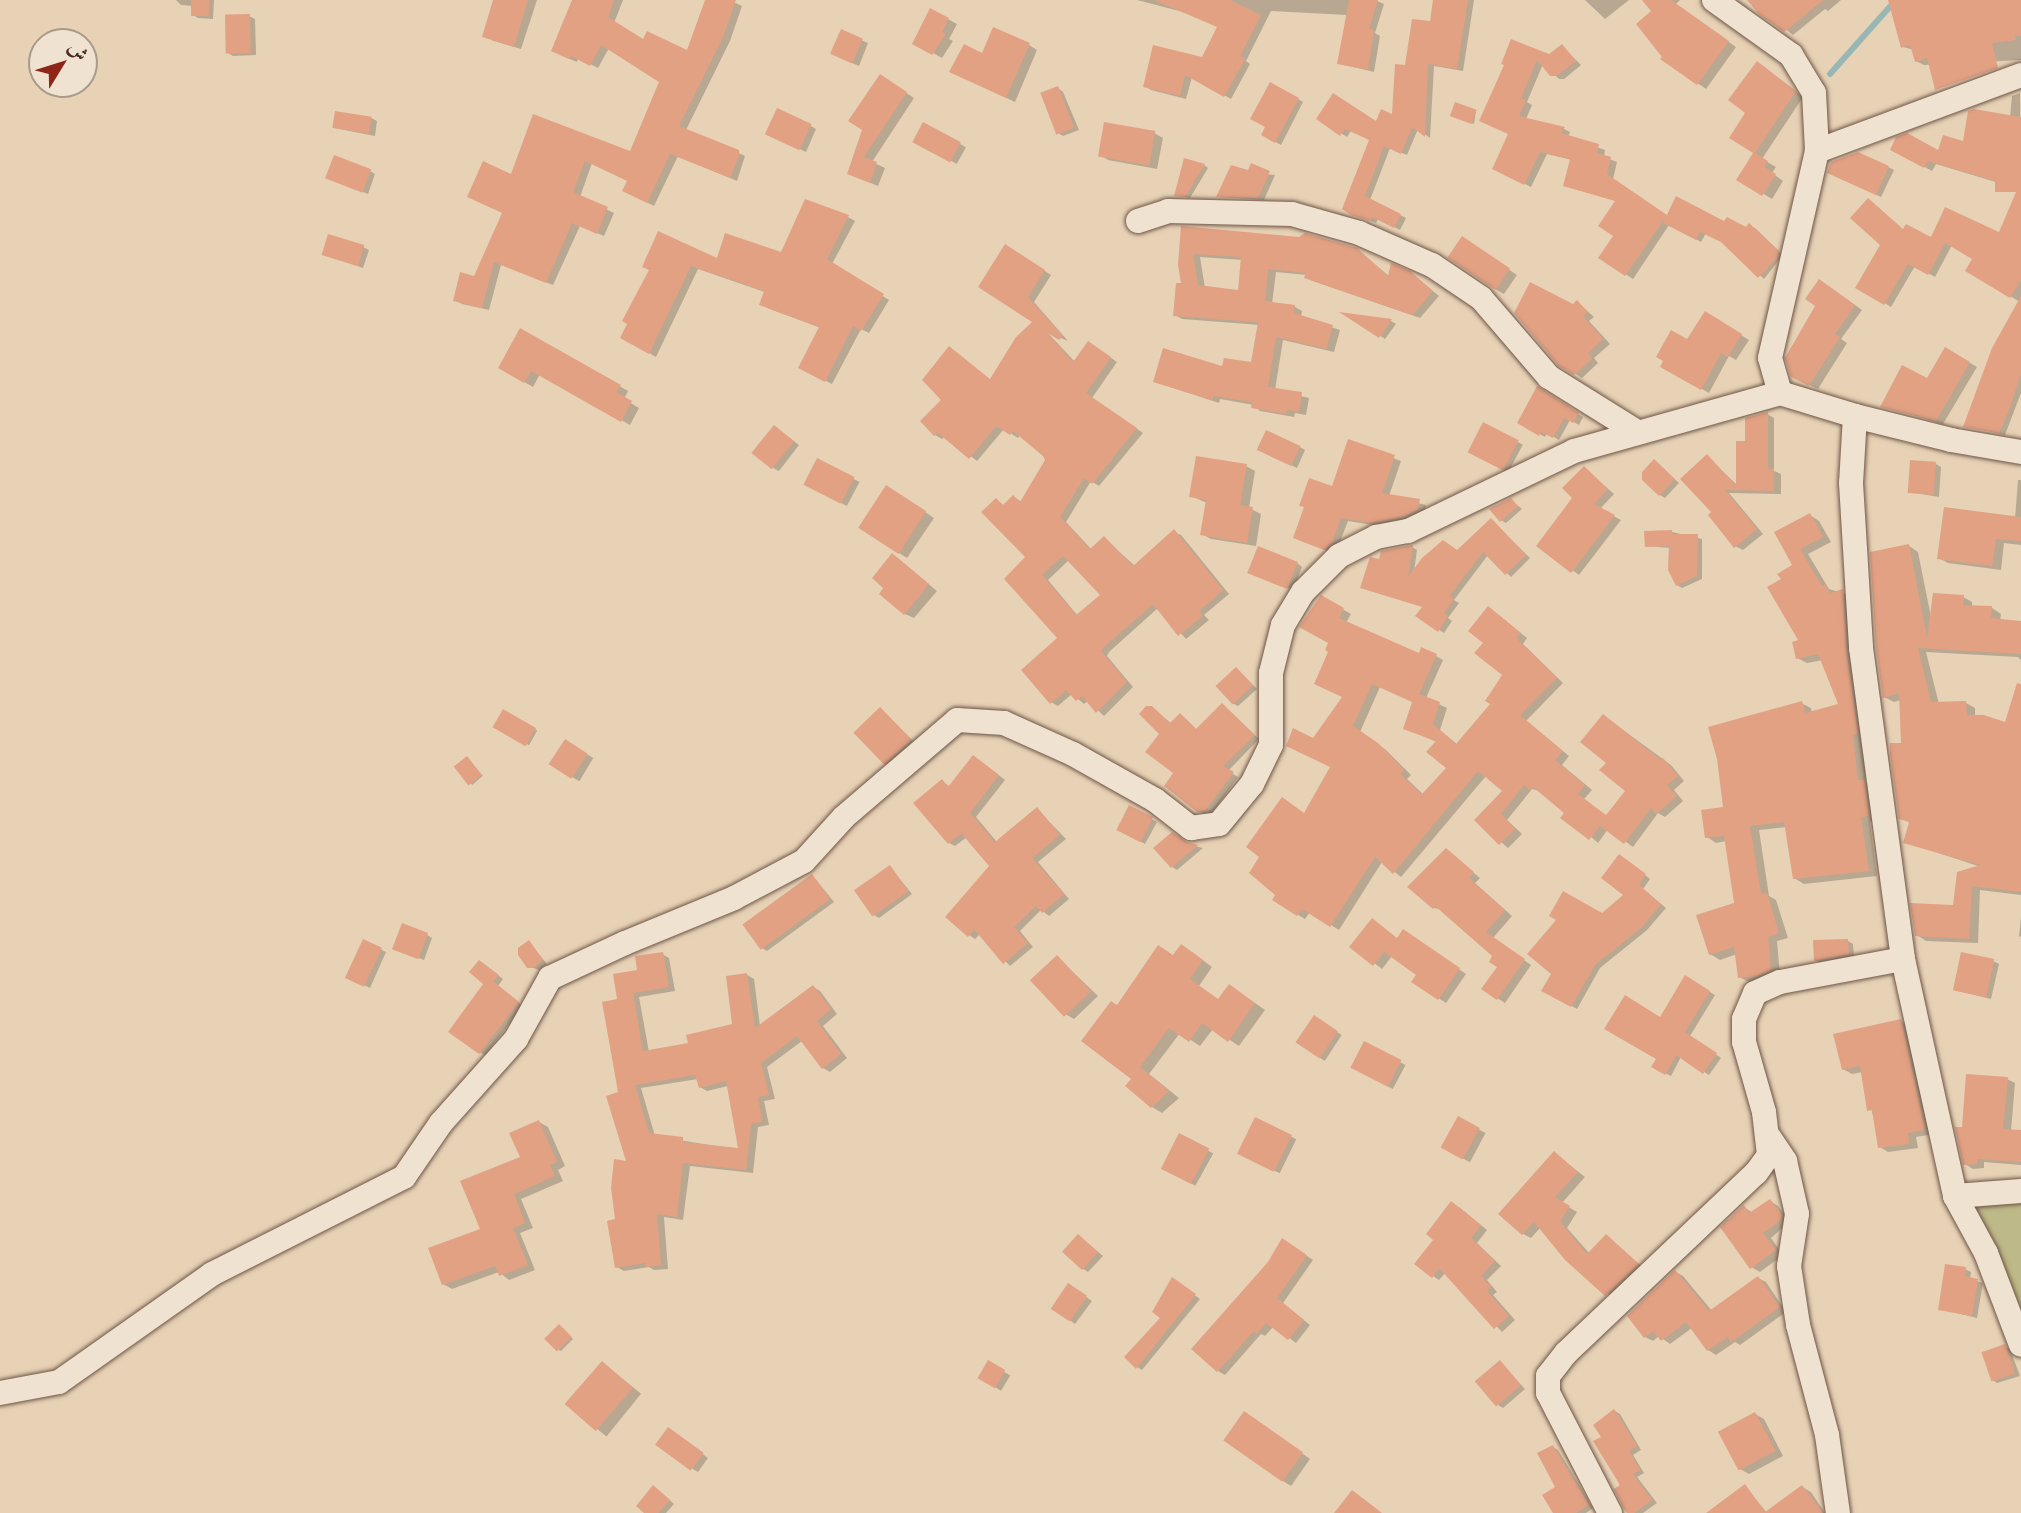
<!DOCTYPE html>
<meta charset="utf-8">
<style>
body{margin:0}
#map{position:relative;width:2021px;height:1513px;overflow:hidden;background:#e7d2b6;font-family:"IM FELL Double Pica",Amiri,serif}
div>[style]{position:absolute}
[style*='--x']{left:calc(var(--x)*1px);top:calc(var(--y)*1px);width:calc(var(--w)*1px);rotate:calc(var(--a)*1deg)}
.green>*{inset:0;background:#beb988}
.shadow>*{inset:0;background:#0003;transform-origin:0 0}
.stream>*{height:6px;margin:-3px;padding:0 3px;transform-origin:3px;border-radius:3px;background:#97b6b4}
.building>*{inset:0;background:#e3a184;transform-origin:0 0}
.roads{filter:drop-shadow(0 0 2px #6e5546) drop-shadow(0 0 2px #6e5546)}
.minor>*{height:24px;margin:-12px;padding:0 12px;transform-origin:12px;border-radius:12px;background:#efe2d0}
span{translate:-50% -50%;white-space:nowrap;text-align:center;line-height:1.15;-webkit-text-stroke:6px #efe2d0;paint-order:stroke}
.north{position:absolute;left:28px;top:28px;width:70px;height:70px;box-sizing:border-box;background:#efe2d0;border:2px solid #ab998a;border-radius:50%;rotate:52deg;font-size:19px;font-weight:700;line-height:28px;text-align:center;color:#462b20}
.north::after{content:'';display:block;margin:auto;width:24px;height:32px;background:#8f2418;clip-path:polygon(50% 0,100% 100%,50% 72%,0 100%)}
</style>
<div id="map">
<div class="green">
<i style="clip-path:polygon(2021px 1197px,2021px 1321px,1971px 1205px)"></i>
</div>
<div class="shadow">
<i style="clip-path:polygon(176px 0,214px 0,213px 19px,198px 18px,193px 15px,193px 6px,181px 5px)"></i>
<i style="clip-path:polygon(495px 0,537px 0,521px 49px,491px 40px)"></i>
<i style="clip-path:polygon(574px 0,623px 0,614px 23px,644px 41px,688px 53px,707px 0,729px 0,742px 6px,730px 41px,686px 130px,745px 156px,737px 181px,678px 156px,654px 206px,632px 195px,629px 181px,592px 163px,580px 197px,614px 213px,604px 236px,580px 226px,553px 285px,501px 265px,489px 310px,462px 304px,455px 300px,475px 278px,504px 213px,512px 176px,534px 116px,631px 153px,661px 82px,609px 48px,598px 68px,578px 58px,577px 62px,560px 55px)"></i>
<i style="clip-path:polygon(1137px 0,1375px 0,1384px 4px,1375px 33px,1380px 36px,1374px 72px,1338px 63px,1347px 15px,1271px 11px,1246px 61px,1250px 64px,1231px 99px,1192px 77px,1186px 99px,1151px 90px,1145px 86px,1203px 59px,1219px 27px,1183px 12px)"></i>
<i style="clip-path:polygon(1435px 0,1474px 0,1463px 71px,1434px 66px,1430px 138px,1418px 129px,1407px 155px,1390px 148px,1370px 200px,1406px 218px,1400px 230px,1378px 219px,1376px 223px,1350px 212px,1371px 140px,1351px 131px,1347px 137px,1318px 119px,1377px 123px,1394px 117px,1407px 67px,1432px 23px)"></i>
<i style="clip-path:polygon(1585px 0,1629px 0,1605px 19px)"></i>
<i style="clip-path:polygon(1644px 0,1680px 0,1676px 4px,1736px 47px,1706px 89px,1663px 59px,1654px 12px)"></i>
<i style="clip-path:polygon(1750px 0,1841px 0,1828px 11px,1825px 9px,1793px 35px)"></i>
<i style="clip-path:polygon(1902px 0,2021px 0,2021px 60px,1924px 65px,1916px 61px,1914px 50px,1903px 47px)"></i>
<i style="clip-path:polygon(931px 10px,957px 24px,949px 39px,953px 41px,942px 58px,915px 43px)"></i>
<i style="clip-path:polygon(249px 16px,255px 19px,256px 55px,233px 56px,228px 53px)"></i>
<i style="clip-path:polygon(842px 32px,868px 43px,859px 66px,838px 57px)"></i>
<i style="clip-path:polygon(1029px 45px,1037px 50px,1015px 102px,960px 76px,983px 55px)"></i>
<i style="clip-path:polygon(1562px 46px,1581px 65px,1564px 79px,1559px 79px,1543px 64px,1527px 102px,1532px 105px,1526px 119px,1564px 129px,1570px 132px,1568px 137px,1605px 150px,1604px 157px,1617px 162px,1613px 179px,1668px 217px,1755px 228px,1783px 255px,1764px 279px,1723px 242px,1706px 233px,1701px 242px,1669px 225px,1633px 279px,1600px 257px,1615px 235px,1624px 202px,1565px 186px,1572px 160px,1547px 154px,1531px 187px,1501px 172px,1510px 134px,1506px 65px,1550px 56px)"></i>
<i style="clip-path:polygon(1758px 63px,1803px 97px,1762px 159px,1776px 167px,1772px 173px,1783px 181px,1772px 199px,1739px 179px,1755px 152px,1747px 113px)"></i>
<i style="clip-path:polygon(888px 81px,914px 98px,872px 162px,885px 168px,878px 186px,849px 174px)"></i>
<i style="clip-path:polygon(1271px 84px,1303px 102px,1281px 145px,1263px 135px,1267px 127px)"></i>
<i style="clip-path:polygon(1058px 88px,1063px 92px,1079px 130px,1063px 136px,1058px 133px)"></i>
<i style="clip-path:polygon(2020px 93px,2021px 186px,2009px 186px,1936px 164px,1932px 171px,1892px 149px,1939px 153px,1964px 143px,2010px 117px,2012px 96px)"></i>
<i style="clip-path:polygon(1476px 111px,1474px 124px,1452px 115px)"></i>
<i style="clip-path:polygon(371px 118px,377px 121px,375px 136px,334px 128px)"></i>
<i style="left:924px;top:124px;width:48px;height:19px;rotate:29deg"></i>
<i style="clip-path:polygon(811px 126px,816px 129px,806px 152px,773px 136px)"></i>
<i style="clip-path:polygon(1154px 133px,1163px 138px,1157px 169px,1108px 160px,1100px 155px)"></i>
<i style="clip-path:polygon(1204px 165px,1208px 168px,1190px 198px,1176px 195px)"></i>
<i style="clip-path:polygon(1888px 167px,1894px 170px,1881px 197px,1835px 176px)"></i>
<i style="clip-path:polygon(370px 171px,375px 174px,368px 194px,333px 180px)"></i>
<i style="clip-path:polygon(1249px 172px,1275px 175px,1264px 200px,1218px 197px)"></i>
<i style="clip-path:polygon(2021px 200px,2021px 393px,2005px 435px,1965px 426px,2020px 302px,1968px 271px,1974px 259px,1952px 245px,1935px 277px,1915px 266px,1891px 307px,1858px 287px,1904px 230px,1932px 240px,2000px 235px)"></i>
<i style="clip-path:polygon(848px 217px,855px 221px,832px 264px,889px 300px,869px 333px,861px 329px,832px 384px,801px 368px,821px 328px,767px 308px,765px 292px,698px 269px,656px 357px,622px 337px,651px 270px,782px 255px)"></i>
<i style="clip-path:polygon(evenodd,1183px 228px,1364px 255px,1390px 277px,1417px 278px,1439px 296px,1420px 318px,1313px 281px,1307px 275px,1276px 272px,1272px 304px,1295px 307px,1302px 311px,1301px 317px,1340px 330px,1334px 352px,1283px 340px,1275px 390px,1309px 398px,1306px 415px,1295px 413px,1294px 417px,1260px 411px,1254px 405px,1220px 399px,1219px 403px,1155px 382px,1253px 364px,1260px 325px,1182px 319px,1175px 315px,1183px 285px,1183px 228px,1200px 257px,1243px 260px,1239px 292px,1205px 288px,1200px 257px)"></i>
<i style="clip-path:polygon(1471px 244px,1517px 275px,1504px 294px,1495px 289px)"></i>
<i style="clip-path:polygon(evenodd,1006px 246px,1051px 275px,1034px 302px,1068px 341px,1047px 332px,1075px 362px,1095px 347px,1117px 362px,1092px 398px,1143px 433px,1099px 486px,1091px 481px,1066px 522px,1092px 550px,1104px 538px,1135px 566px,1174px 532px,1181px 535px,1229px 594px,1204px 615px,1209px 620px,1186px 639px,1158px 608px,1109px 652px,1107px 656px,1133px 687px,1104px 716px,1088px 701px,1084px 704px,1072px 694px,1058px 706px,1051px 702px,1059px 639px,1027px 557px,996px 500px,1005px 506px,1014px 497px,1022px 502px,1048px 459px,1020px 435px,1018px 438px,1004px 429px,977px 461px,945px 436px,942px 439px,935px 435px,991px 380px,1035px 322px,1006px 246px,1069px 560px,1103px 595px,1078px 616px,1048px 580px,1069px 560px)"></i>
<i style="clip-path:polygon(363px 247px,369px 250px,363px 268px,324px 254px)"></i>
<i style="clip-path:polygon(1827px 285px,1862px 310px,1841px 339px,1847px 343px,1818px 389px,1801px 381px)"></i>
<i style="clip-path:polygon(1577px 302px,1594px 317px,1589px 321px,1610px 344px,1594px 358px,1598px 363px,1582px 378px,1560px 364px,1573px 306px)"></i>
<i style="clip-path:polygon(1706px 313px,1749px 340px,1736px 360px,1729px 356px,1709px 393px,1662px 366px,1688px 341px)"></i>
<i style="clip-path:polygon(1347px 314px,1391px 321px,1396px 324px,1385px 339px)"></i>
<i style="clip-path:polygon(521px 330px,628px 391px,624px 399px,639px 408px,630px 425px,540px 374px,533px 387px,500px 368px)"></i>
<i style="clip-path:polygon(1946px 349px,1977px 367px,1943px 424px,1883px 406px,1927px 380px)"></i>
<i style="clip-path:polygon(1538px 389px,1583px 417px,1579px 425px,1570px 420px,1559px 440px,1547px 433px,1545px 437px,1519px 423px)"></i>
<i style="clip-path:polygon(1767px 414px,1774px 418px,1774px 471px,1781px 474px,1781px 494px,1729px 493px,1763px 534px,1743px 550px,1735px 546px,1713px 512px,1707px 456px,1738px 486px,1746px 443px)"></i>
<i style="left:1484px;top:424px;width:44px;height:31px;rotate:28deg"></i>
<i style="clip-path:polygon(779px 430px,799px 445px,779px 471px,773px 468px)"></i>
<i style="clip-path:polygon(1349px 441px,1401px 461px,1389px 496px,1426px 505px,1425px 513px,1411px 520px,1379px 526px,1348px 521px,1338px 547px,1332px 553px,1295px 537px,1333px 488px)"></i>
<i style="clip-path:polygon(1300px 447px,1305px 450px,1297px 468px,1264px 452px)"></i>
<i style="left:818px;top:460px;width:47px;height:27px;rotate:28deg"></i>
<i style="clip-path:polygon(1655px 462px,1679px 483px,1665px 498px,1660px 495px)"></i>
<i style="clip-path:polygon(1936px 464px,1941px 467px,1939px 497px,1909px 492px)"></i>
<i style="clip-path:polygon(1246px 466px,1255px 471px,1249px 508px,1261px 514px,1256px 546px,1211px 539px,1202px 534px,1207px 503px,1191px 496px)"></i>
<i style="clip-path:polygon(1584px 468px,1614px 494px,1600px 509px,1621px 520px,1579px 575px,1538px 545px,1574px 498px)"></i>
<i style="clip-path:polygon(2018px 480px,2021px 480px,2021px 545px,2004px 543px,2001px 570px,1948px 563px,1939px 558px,2015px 518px)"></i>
<i style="clip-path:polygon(895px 492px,934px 518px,907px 558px,899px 553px)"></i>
<i style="clip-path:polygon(1511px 500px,1522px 509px,1506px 523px,1501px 520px)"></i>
<i style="clip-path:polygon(1810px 515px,1819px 521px,1831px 542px,1808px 554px,1829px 589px,1852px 596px,1866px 783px,1873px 787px,1877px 821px,1870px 822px,1877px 876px,1804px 884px,1794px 878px,1787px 827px,1759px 830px,1769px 896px,1776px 900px,1788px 938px,1777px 941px,1780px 975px,1768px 980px,1749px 982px,1739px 977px,1737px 954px,1720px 960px,1710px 954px,1736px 904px,1726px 841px,1716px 843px,1707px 837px,1801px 703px,1811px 708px,1812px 713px,1840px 705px,1823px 660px,1807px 663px,1797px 658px,1801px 642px,1783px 580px,1794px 566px)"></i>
<i style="clip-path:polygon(1491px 520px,1530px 558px,1511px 577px,1488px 555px,1454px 600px,1459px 603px,1448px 618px,1452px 621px,1444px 633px,1418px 616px,1423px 607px,1381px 561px,1412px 547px,1417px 550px,1414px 572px,1458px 552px)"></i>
<i style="clip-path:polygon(1672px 532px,1702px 539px,1702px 579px,1682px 588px,1677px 585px,1670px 548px,1646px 546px)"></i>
<i style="clip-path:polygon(1909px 546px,1918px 552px,1931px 617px,1963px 597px,1972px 602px,1972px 607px,1992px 608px,2001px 614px,2000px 621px,2021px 623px,2021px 660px,2018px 657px,1926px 652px,1939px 704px,1966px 703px,1975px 708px,1975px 717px,2007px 724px,2021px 715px,2021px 895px,1980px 890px,1978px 943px,1926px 941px,1917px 935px,1954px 907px,1981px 867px,1905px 842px,1910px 823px,1901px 818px,1901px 700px,1894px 702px,1884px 697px)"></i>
<i style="clip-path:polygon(901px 561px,937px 591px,914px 618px,905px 614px)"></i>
<i style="clip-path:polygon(1297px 563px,1302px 567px,1293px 590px,1255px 575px)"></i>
<i style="clip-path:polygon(evenodd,1321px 597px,1351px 614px,1346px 623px,1420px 655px,1436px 656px,1443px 660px,1426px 698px,1447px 708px,1440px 730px,1458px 745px,1493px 703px,1504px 675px,1485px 643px,1496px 613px,1527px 638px,1523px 644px,1563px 683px,1526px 721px,1569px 756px,1562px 765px,1592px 790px,1584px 799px,1607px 817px,1627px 790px,1608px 762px,1604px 716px,1671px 765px,1684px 781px,1674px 790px,1683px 801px,1665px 817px,1658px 813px,1633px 847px,1608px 829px,1598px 843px,1540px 791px,1532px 789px,1507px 820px,1522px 834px,1508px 848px,1476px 820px,1504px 791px,1486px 776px,1401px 877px,1382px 862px,1339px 930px,1310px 912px,1305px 919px,1298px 915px,1306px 815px,1332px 767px,1314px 740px,1344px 697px,1330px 651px,1321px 597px,1380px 687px,1414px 702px,1413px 732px,1437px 742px,1448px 768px,1424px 795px,1407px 779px,1411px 775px,1386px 750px,1360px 732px,1380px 687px)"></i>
<i style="clip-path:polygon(1237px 669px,1257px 689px,1238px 706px,1232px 703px)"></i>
<i style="clip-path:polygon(1222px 705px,1259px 739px,1228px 771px,1238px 777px,1211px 814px,1205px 814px,1198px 811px,1175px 773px,1152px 708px,1172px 724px,1186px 719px,1197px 730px)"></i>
<i style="left:504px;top:712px;width:38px;height:17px;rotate:29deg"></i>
<i style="clip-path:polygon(885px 713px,915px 743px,889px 766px,884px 763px)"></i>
<i style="left:565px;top:741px;width:33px;height:27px;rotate:31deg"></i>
<i style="left:469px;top:760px;width:21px;height:14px;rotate:49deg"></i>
<i style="clip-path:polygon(980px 761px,1005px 780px,976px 817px,997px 842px,1037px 809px,1066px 839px,1038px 862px,1069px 899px,1049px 916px,1041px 910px,1020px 931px,1033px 947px,1010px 966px,980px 934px,975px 939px,969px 935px,991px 866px,967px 837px,955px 846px,949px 843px,942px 781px,950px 787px)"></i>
<i style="left:1130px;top:807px;width:31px;height:25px;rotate:29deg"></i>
<i style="clip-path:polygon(1187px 844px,1203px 848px,1177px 870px,1172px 867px)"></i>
<i style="clip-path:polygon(1446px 850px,1480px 878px,1475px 883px,1512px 916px,1493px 938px,1531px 965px,1505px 1003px,1497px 998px,1499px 966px,1495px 956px,1443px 910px,1434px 908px,1410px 887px)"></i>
<i style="clip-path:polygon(1625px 859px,1650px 879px,1643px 889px,1666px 908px,1647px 930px,1600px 968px,1577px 1009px,1544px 990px,1553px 973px,1602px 915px,1626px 895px)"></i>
<i style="clip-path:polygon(890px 867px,912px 894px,879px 918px,874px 915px)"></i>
<i style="clip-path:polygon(813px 876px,834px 902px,767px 951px,762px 948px)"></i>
<i style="clip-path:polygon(2021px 917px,2021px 937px,2019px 936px)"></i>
<i style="clip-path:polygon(427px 935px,432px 938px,424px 960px,393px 949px)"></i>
<i style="clip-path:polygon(1411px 936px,1466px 974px,1446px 1003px,1414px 982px,1418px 974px,1392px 956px,1382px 969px,1352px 946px)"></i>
<i style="clip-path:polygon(364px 941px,386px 952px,370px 988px,353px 980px)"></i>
<i style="clip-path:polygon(1848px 941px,1853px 944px,1854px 956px,1821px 963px,1815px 960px)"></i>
<i style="clip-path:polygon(529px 942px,547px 964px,539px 970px,528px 966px)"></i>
<i style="clip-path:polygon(1192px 952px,1212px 967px,1199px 986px,1219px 1000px,1239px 992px,1265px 1010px,1239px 1046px,1213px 1029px,1200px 1046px,1180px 1033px,1149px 1074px,1179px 1098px,1162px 1113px,1152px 1107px,1134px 1078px,1118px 1007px,1174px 957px)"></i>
<i style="clip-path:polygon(evenodd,662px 954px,669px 958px,675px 991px,639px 997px,649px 1052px,690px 1045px,734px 1025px,747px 975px,754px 979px,760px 1026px,813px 987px,820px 991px,837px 1014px,823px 1026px,847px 1058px,830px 1072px,823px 1068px,802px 1041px,767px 1067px,775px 1099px,764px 1101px,769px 1125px,758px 1127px,753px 1173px,690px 1166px,683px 1220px,664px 1217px,668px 1269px,654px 1270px,649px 1267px,624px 1271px,617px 1267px,617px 1221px,628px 1163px,620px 1093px,619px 1001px,639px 972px,662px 954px,698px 1079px,700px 1087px,707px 1091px,728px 1086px,740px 1150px,655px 1136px,641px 1088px,698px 1079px)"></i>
<i style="clip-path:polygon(1057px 957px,1098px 996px,1074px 1019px,1065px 1014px)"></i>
<i style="clip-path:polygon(1993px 961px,1999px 964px,1991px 999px,1954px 990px)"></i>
<i style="clip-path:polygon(485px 965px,503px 979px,498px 986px,523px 1006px,485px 1055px,479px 1052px)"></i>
<i style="clip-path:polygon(1686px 978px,1715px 995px,1690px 1036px,1721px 1058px,1709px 1075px,1681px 1057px,1671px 1076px,1653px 1067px,1658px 1058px,1660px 1019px)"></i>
<i style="left:1314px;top:1017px;width:33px;height:31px;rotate:33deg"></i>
<i style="clip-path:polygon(1901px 1021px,1909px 1026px,1933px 1134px,1916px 1137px,1918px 1148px,1888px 1152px,1880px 1147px,1863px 1072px,1852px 1074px,1843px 1069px)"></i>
<i style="left:1364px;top:1043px;width:47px;height:27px;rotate:28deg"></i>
<i style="clip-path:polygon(2007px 1079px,2015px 1083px,2011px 1131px,2021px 1132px,2021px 1165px,1984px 1162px,1984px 1168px,1973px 1169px,1965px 1164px,1964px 1129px)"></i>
<i style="left:1255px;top:1119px;width:46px;height:38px;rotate:26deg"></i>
<i style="left:1459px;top:1119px;width:30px;height:33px;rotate:28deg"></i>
<i style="clip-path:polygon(539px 1122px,548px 1127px,565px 1166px,558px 1170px,563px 1181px,521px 1199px,533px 1228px,520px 1233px,535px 1270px,509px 1280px,499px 1272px,452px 1289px,443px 1284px,482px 1230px)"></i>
<i style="left:1180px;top:1135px;width:38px;height:37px;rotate:29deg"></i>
<i style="clip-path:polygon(1554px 1153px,1585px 1177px,1562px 1203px,1577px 1212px,1567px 1228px,1590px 1254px,1606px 1236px,1645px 1269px,1614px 1299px,1541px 1227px,1531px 1238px,1523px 1234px)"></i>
<i style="clip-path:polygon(1770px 1201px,1778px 1206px,1790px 1221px,1771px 1238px,1783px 1255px,1760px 1272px,1751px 1267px,1744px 1207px,1753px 1213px)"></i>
<i style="clip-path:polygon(1459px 1207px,1487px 1230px,1477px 1243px,1501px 1266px,1487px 1280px,1497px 1292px,1493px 1295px,1515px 1320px,1502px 1332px,1446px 1272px,1439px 1280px,1433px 1276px)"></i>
<i style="clip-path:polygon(1079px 1236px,1103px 1256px,1088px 1272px,1083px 1269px)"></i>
<i style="clip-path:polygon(1289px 1244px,1313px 1260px,1283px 1303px,1310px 1325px,1296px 1343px,1274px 1326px,1265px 1336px,1261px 1334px,1225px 1375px,1218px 1371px)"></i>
<i style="clip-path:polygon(1965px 1269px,1971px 1272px,1970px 1279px,1983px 1283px,1977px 1318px,1940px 1309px)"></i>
<i style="clip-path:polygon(1676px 1272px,1683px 1276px,1712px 1311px,1758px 1278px,1766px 1282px,1786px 1312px,1740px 1345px,1735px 1342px,1716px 1355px,1708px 1350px,1692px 1328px,1670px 1344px,1659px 1336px,1653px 1341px,1645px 1337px)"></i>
<i style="clip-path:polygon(1177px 1282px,1200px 1299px,1142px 1370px,1137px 1367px)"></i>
<i style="clip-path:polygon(1074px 1288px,1092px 1301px,1075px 1324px,1052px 1308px)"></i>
<i style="clip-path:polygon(561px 1328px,573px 1339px,561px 1351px,559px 1350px)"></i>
<i style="clip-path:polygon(2004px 1346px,2010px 1349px,2020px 1376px,1997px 1383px,1991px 1379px)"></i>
<i style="left:988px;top:1362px;width:26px;height:18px;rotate:31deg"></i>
<i style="clip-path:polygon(1500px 1362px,1525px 1389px,1503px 1408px,1498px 1405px)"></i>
<i style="left:603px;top:1363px;width:49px;height:55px;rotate:39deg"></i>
<i style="clip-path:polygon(1615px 1411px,1620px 1414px,1641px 1450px,1633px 1455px,1644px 1473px,1637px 1477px,1657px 1503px,1643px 1513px,1629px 1513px,1603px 1437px)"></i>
<i style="clip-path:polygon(1755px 1414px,1764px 1419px,1783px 1456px,1749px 1474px,1740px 1469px)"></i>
<i style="clip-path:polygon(1253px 1418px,1310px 1459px,1291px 1486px,1283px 1481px)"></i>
<i style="clip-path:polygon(674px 1433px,708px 1458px,698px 1472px,693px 1469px)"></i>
<i style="clip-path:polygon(1553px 1447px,1558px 1450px,1593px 1508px,1586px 1513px,1555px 1513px,1557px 1488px)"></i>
<i style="clip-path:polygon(1745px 1486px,1767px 1513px,1802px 1487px,1811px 1492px,1825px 1513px,1719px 1513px)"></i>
<i style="clip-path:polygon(659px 1491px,674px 1504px,666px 1513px,647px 1513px)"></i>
</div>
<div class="stream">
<i style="--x:1830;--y:74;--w:99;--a:-48.3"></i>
</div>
<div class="building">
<i style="left:191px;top:0;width:18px;height:16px"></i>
<i style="clip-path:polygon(493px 0,528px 0,514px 47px,482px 37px)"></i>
<i style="clip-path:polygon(572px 0,614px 0,608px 17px,643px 39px,647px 31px,687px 50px,705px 0,736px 0,723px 37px,679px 126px,739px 150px,739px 156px,730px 178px,670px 154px,647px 203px,622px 191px,627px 181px,585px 161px,573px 192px,608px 207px,597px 234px,572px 223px,546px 283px,494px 262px,482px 308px,453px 301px,460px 272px,474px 276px,502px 213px,467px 197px,483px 161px,511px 174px,533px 114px,630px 151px,659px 82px,601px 45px,590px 66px,571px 56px,569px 59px,551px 51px)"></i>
<i style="clip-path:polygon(1154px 0,1230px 0,1261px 15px,1240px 56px,1245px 59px,1224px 97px,1185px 75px,1180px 96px,1143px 87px,1153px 45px,1202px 57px,1217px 27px)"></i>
<i style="clip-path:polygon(1349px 0,1378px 0,1369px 29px,1374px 30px,1368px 70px,1337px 64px)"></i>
<i style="clip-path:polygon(1433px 0,1468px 0,1457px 69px,1428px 64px,1425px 137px,1412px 127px,1401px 154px,1384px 146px,1365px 196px,1401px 214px,1394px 228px,1372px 217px,1370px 221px,1351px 215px,1342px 209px,1369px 140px,1345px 129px,1340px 136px,1316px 119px,1333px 93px,1376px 121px,1381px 109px,1392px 114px,1395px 64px,1405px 65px,1412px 19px,1430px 21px)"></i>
<i style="clip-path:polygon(1642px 0,1671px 0,1729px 41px,1697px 85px,1660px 59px,1662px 57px,1636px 24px,1651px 11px)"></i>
<i style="clip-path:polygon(1747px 0,1823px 0,1784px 32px,1759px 14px)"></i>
<i style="clip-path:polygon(1888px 0,2021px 0,2021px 36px,2015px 35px,2016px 40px,1992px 43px,1998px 68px,1935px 90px,1927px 58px,1915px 62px,1910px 45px,1901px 48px)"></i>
<i style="clip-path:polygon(930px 8px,949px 18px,942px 32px,946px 34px,932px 55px,912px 44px)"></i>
<i style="left:250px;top:14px;width:39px;height:25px;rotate:89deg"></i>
<i style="clip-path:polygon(993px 27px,1030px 43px,1006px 98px,949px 72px,964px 44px,982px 53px)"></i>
<i style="left:841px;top:29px;width:24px;height:27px;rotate:24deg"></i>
<i style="clip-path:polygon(1511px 39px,1549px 54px,1562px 44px,1576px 61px,1556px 76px,1550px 76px,1537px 60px,1521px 98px,1526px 100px,1519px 116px,1565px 127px,1561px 133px,1599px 144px,1597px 153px,1611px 157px,1607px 174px,1667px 215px,1625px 276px,1598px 258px,1613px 236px,1598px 226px,1615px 201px,1563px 186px,1570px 159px,1540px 152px,1524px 185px,1492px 169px,1508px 134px,1479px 121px,1504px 65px,1501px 64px)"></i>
<i style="clip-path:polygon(1757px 61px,1796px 91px,1755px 153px,1768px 161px,1764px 167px,1776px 174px,1762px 196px,1736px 180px,1753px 153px,1729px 138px,1745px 113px,1728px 100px)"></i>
<i style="clip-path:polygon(880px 74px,907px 92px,864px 157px,877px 162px,870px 183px,847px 174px,862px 130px,848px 121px)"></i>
<i style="clip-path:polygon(1270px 82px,1299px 98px,1275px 143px,1261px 135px,1265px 127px,1250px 119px)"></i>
<i style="left:1058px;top:86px;width:45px;height:19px;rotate:69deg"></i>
<i style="left:1455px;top:102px;width:23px;height:15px;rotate:20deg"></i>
<i style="left:777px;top:108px;width:38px;height:29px;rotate:25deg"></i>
<i style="clip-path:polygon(1974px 109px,2021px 117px,2021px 280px,2010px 298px,1965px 271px,1972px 259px,1945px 243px,1928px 275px,1908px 264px,1884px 305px,1855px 288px,1880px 245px,1850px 218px,1868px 198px,1903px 229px,1906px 224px,1931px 237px,1945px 207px,1999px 232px,2016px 192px,1995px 192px,1995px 181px,1928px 161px,1924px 168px,1890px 150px,1896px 137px,1907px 133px,1938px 150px,1943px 135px,1963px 141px,1968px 111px)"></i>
<i style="left:335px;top:111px;width:37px;height:17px;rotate:9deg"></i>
<i style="left:923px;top:122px;width:43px;height:23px;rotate:28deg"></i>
<i style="left:1104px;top:122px;width:52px;height:35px;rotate:10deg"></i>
<i style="clip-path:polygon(1858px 152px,1889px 166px,1876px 195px,1827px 173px,1831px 162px)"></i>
<i style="left:334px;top:155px;width:40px;height:25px;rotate:21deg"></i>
<i style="clip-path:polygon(1184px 158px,1205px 164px,1185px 197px,1174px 196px)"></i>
<i style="clip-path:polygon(1251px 163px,1270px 171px,1258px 198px,1216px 197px,1231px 165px,1248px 170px)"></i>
<i style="clip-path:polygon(1676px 196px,1724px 221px,1727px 217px,1746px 227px,1749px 223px,1779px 251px,1778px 257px,1758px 278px,1721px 242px,1700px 232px,1696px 240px,1663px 223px)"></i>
<i style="clip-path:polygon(805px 199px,849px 215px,827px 259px,884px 294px,861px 331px,853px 326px,825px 382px,798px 368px,819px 327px,759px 305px,764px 291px,691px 266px,649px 354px,620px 338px,627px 324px,622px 321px,649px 270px,642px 267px,658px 231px,717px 258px,725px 233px,781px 252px)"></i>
<i style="clip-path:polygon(evenodd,1181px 226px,1299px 237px,1305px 233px,1357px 248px,1388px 276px,1391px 263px,1410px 271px,1433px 291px,1412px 315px,1304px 278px,1306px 273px,1268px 269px,1265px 301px,1295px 305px,1294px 313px,1333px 325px,1326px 349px,1276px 337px,1268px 387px,1302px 392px,1299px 412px,1288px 410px,1286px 414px,1251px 408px,1252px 402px,1213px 396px,1212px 400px,1153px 382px,1163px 348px,1222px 366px,1224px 358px,1251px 362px,1258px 322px,1173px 316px,1176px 283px,1181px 283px,1178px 265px,1181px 226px,1193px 254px,1241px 257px,1238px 290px,1198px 285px,1193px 254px)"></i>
<i style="left:328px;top:234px;width:38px;height:22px;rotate:17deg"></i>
<i style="left:1462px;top:236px;width:58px;height:26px;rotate:34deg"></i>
<i style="clip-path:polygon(evenodd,1005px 244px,1045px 270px,1028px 297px,1063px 336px,1059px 340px,1046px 332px,1073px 362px,1088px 341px,1111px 357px,1086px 393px,1137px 428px,1092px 484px,1084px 478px,1060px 517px,1090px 549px,1104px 536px,1133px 566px,1174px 529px,1223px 590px,1199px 611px,1203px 616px,1178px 636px,1153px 604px,1103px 648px,1101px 651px,1127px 682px,1096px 713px,1082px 696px,1076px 701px,1066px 690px,1050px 704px,1021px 670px,1057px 638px,1004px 579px,1025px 557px,981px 512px,996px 498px,1003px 505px,1013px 495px,1020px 502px,1045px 460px,1043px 456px,1013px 431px,1010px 435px,996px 426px,969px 459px,938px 433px,934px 436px,920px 421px,941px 400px,922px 380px,949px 346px,990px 379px,1016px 337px,1032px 322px,978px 287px,1005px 244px,1063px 556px,1100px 595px,1076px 615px,1042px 575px,1063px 556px)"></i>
<i style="clip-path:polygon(1819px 279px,1855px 305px,1835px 334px,1840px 337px,1809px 386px,1791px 377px,1785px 358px,1815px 306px,1805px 299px)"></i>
<i style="clip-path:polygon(1530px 282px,1573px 304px,1577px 300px,1588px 312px,1583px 316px,1603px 339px,1588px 353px,1592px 359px,1574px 375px,1559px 366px,1514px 313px)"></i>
<i style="clip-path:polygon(2021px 296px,2021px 374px,2008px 413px,1999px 433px,1963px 427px,1992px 348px)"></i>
<i style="clip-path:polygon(1705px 311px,1742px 334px,1728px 357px,1721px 353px,1701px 390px,1660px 367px,1663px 361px,1656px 357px,1671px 330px,1687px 339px)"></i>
<i style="clip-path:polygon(1339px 312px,1392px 319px,1379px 338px)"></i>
<i style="clip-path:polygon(520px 328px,621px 385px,616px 392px,632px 401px,621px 422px,531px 371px,524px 383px,498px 368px)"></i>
<i style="clip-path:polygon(1945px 347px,1970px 362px,1936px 421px,1880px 407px,1902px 365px,1927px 378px)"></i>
<i style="clip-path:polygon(1537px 386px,1579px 413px,1573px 423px,1564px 418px,1553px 438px,1541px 432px,1539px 436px,1517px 423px)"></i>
<i style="clip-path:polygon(1768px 412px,1768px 469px,1774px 468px,1774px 491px,1725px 490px,1757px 529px,1734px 548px,1708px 515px,1711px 512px,1680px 479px,1707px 454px,1736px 486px,1736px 441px,1745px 441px,1745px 418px)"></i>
<i style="left:1483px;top:422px;width:40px;height:34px;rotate:27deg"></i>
<i style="left:774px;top:425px;width:26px;height:36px;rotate:39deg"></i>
<i style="left:1266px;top:430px;width:38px;height:22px;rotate:25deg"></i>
<i style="clip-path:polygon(1348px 439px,1395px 455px,1382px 493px,1420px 499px,1418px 509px,1403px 517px,1371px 523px,1341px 518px,1332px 543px,1324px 550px,1293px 538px,1304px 507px,1299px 506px,1309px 478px,1332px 486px)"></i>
<i style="clip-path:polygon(1196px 456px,1247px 464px,1240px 505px,1253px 507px,1247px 543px,1200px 535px,1206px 500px,1189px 497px)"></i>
<i style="left:817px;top:458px;width:42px;height:30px;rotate:27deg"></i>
<i style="clip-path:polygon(1654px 459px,1675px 479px,1659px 496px,1642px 480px,1642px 472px)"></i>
<i style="left:1910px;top:460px;width:26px;height:33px;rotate:4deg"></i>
<i style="clip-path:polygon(1584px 466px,1608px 489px,1594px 504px,1615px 515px,1571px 573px,1536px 546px,1572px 498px,1562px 488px)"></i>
<i style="left:886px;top:485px;width:48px;height:51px;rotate:33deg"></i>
<i style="clip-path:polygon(1511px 498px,1518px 506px,1500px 522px,1489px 509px)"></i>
<i style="clip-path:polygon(1944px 507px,2021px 517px,2021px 541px,1996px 539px,1992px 566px,1937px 559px)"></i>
<i style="clip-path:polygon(1810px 513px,1823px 537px,1800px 549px,1822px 586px,1825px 584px,1830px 593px,1843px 589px,1846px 649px,1858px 733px,1853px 735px,1858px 780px,1864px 780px,1869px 816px,1861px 817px,1869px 871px,1793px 879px,1784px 822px,1750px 826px,1761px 894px,1767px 893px,1779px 933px,1768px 937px,1771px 970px,1757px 976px,1738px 978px,1734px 947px,1709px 955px,1696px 915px,1734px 903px,1724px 836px,1705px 838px,1701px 810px,1723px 807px,1717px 759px,1708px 727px,1802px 701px,1805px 713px,1838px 704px,1818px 654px,1796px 659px,1792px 642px,1798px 640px,1767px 587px,1781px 579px,1777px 574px,1792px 565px,1774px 532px)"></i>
<i style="clip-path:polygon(1491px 518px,1526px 555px,1505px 575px,1483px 552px,1450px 595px,1454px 599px,1444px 613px,1448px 616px,1438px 632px,1415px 616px,1422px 607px,1360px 588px,1370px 557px,1379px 559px,1381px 551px,1413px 545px,1408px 577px,1422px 558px,1443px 540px,1457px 550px)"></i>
<i style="clip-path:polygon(1672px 530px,1672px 534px,1698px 534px,1697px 576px,1676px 586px,1668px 570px,1669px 546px,1645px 547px,1644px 531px)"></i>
<i style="clip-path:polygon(1909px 544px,1927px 638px,1933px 593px,1964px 595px,1963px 605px,1992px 606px,1991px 618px,2021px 621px,2021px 654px,1918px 648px,1931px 702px,1966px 701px,1967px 715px,1984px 715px,2005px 722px,2017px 683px,2021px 684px,2021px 892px,1972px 886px,1969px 939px,1915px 936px,1910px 903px,1953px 905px,1957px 872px,1980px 865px,1903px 843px,1909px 822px,1899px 819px,1890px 753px,1890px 743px,1901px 743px,1899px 693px,1883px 698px,1876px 647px,1870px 552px)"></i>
<i style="left:1258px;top:546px;width:43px;height:29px;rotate:22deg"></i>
<i style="clip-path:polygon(892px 553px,929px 584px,904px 615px,879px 594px,883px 588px,872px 578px)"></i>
<i style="clip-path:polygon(evenodd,1321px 595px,1344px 608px,1339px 618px,1419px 653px,1421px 647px,1437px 654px,1419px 694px,1440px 702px,1433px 724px,1456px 744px,1490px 704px,1485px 701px,1502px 675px,1474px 653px,1483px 643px,1468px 631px,1488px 606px,1521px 633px,1516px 638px,1557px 678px,1520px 715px,1563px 751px,1555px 760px,1585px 785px,1578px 794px,1606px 815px,1625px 791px,1599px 770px,1606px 763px,1580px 742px,1603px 714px,1661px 760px,1663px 758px,1678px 776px,1667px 785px,1677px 796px,1656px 814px,1651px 808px,1624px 844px,1600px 826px,1589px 840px,1560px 818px,1564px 813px,1533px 787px,1530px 790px,1524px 785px,1501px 814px,1515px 829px,1499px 845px,1474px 820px,1502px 791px,1478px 771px,1393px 874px,1375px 857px,1330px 927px,1302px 909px,1297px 916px,1272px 900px,1275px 895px,1249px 873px,1259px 857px,1246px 847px,1282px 797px,1304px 813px,1330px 767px,1286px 746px,1293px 728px,1313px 738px,1342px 697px,1314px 684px,1328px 652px,1325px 650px,1328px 643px,1299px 627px,1321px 595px,1372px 684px,1412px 702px,1403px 729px,1436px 741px,1426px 752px,1446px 768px,1422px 794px,1400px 774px,1404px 770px,1378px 743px,1353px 726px,1372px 684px)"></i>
<i style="left:1236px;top:667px;width:25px;height:28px;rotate:47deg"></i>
<i style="clip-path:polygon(1222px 703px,1255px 735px,1223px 766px,1234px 772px,1205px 811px,1197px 812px,1164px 786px,1173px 773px,1145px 752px,1159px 734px,1139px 714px,1146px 706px,1152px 706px,1170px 723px,1180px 713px,1196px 729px)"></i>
<i style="left:880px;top:707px;width:45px;height:37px;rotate:46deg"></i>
<i style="left:503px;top:709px;width:38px;height:21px;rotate:30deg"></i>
<i style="left:565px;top:739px;width:27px;height:30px;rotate:33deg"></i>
<i style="clip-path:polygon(973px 755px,999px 775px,970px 813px,995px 842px,1037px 807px,1060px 835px,1032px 858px,1064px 894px,1042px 913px,1036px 906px,1014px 927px,1028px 943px,1003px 964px,974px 929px,968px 937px,945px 917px,989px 866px,961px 833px,948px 844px,913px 803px,942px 779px,948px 787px)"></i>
<i style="left:467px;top:756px;width:24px;height:17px;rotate:52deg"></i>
<i style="left:1129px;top:805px;width:27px;height:28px;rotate:27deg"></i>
<i style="clip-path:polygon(1172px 832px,1187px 842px,1198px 845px,1171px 868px,1153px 848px)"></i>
<i style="clip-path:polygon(1446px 848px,1474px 872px,1469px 878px,1505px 910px,1486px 932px,1525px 959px,1497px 1000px,1481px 989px,1497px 967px,1489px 962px,1492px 956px,1435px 906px,1433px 909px,1407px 887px)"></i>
<i style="clip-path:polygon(1619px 854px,1646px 874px,1639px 885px,1661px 904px,1642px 927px,1595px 965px,1571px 1007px,1541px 991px,1551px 974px,1527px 954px,1556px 920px,1549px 916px,1563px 891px,1602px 913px,1623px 895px,1601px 878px)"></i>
<i style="left:890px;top:865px;width:32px;height:44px;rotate:55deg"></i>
<i style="left:812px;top:874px;width:31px;height:86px;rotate:54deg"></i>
<i style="clip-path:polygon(1372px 918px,1397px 938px,1403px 929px,1460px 968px,1438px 1000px,1411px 982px,1416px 975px,1384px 952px,1373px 966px,1349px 947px)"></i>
<i style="left:402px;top:923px;width:28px;height:28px;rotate:21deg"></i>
<i style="left:363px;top:939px;width:21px;height:43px;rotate:25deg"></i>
<i style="clip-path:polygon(1848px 939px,1849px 954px,1814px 961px,1813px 940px)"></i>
<i style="clip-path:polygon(529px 940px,543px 960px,533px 968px,527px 968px,518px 955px,518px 948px)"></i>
<i style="clip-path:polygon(1181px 944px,1203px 960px,1190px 979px,1218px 999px,1229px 984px,1255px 1003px,1228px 1042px,1202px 1023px,1189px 1042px,1169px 1028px,1140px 1067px,1169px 1091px,1151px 1108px,1125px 1086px,1131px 1079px,1081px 1041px,1111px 1001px,1117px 1005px,1158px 945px,1173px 955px)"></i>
<i style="clip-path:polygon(evenodd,663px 952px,669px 987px,633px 993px,643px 1051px,688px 1043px,686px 1035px,732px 1024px,726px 976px,747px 973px,755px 1028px,813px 985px,831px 1009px,817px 1021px,841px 1054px,822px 1069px,797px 1036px,761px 1063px,769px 1095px,758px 1097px,762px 1122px,751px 1124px,746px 1170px,683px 1163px,677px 1217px,657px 1214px,661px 1265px,646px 1267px,645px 1263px,615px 1268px,607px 1221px,615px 1219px,611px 1188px,614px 1159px,626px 1161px,606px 1096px,618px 1092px,602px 1002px,617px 999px,613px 974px,637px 970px,635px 956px,663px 952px,695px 1075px,699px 1088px,726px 1081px,738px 1148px,683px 1142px,683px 1137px,649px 1133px,635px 1085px,695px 1075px)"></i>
<i style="left:1961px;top:952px;width:34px;height:39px;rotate:12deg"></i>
<i style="left:1057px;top:955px;width:50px;height:37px;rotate:47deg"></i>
<i style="clip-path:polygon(479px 960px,499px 975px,493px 981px,519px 1002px,479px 1054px,448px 1032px,483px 984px,469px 972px)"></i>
<i style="clip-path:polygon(1685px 975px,1710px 991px,1685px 1032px,1717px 1053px,1703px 1074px,1676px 1055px,1665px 1075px,1651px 1067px,1656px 1059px,1604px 1029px,1625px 995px,1660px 1017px)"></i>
<i style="left:1314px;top:1015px;width:29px;height:33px;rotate:34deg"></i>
<i style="clip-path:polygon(1901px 1019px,1925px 1130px,1908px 1133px,1909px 1144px,1878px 1148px,1872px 1110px,1867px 1111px,1860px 1066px,1842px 1070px,1833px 1034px)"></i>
<i style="left:1364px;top:1041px;width:42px;height:30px;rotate:27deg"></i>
<i style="clip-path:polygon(1966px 1074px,2008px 1077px,2003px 1129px,2021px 1130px,2021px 1162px,1977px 1159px,1977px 1164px,1963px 1165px,1955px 1127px,1962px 1127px)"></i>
<i style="left:1458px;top:1116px;width:25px;height:36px;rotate:29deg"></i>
<i style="left:1255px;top:1117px;width:41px;height:41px;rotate:26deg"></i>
<i style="clip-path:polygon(539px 1120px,557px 1162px,550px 1165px,555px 1176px,514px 1194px,525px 1223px,513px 1228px,528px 1265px,499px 1276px,495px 1266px,442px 1285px,428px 1248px,480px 1229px,460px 1181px,520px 1157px,509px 1133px)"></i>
<i style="left:1179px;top:1133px;width:34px;height:40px;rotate:27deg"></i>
<i style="clip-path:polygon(1554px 1151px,1578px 1172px,1555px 1197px,1570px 1206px,1560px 1222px,1587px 1254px,1606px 1234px,1639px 1264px,1605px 1296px,1565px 1260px,1534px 1222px,1522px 1235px,1498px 1214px)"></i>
<i style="clip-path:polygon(1770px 1199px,1782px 1215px,1781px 1220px,1763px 1233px,1776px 1250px,1750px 1269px,1720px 1227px,1744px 1205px,1749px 1213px)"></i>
<i style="clip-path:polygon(1451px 1201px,1481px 1225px,1471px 1238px,1495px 1261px,1481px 1276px,1491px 1287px,1487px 1291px,1509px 1316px,1494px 1329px,1439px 1268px,1432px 1278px,1414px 1264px,1433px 1240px,1426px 1234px)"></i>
<i style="left:1078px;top:1234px;width:27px;height:24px;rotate:42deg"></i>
<i style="clip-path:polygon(1282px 1238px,1307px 1255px,1277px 1298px,1304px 1320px,1288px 1340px,1266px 1323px,1257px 1334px,1254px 1331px,1217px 1372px,1191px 1349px,1268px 1262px)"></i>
<i style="clip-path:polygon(1945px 1264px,1966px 1267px,1965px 1276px,1978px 1279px,1972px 1316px,1938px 1310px)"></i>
<i style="clip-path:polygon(1675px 1270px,1709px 1311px,1758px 1276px,1780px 1307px,1731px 1342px,1728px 1337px,1707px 1351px,1686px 1322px,1661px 1341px,1653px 1331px,1644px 1338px,1627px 1316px)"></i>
<i style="clip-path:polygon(1172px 1277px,1196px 1294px,1136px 1369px,1124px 1357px,1160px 1318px,1152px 1312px)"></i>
<i style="left:1068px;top:1283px;width:23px;height:31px;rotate:34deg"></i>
<i style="left:559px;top:1324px;width:18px;height:21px;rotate:45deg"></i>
<i style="left:2005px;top:1344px;width:31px;height:25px;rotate:71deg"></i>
<i style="left:988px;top:1360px;width:20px;height:21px;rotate:30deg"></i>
<i style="left:1500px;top:1360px;width:33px;height:33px;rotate:50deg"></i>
<i style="left:602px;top:1361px;width:41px;height:57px;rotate:41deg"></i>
<i style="clip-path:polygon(1614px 1409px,1637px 1446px,1629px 1451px,1640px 1470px,1633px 1474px,1652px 1500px,1634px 1513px,1627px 1513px,1624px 1509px,1614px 1489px,1620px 1485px,1593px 1441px,1601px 1437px,1593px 1425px)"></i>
<i style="left:1244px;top:1411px;width:72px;height:36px;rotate:35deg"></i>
<i style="left:1755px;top:1412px;width:44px;height:42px;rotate:62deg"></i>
<i style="left:668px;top:1427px;width:44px;height:22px;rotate:36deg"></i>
<i style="clip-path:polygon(1553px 1445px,1589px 1505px,1576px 1513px,1553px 1513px,1542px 1495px,1555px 1487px,1537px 1453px)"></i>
<i style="clip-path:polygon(1745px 1484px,1765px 1512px,1802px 1485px,1823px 1513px,1706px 1513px)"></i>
<i style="clip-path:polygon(653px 1485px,670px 1500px,658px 1513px,644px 1513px,636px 1506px)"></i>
<i style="clip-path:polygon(1352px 1490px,1382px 1513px,1334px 1513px)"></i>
</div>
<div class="roads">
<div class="minor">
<i style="--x:1714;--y:0;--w:95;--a:35.5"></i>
<i style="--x:1791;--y:55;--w:44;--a:58.8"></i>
<i style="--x:1814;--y:93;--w:58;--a:87"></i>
<i style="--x:1817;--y:151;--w:212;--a:102.8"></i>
<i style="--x:1770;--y:358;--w:36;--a:74"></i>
<i style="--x:1780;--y:393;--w:78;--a:17"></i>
<i style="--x:1855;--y:416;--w:99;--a:14"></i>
<i style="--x:1951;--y:440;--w:71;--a:9.7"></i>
<i style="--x:1817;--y:151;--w:218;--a:-20.4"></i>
<i style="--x:1138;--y:221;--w:32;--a:-18"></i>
<i style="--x:1168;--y:211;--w:124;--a:1.4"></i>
<i style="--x:1292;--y:214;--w:70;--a:15.8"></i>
<i style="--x:1359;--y:233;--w:80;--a:23.7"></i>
<i style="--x:1432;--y:265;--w:59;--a:34"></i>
<i style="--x:1481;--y:298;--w:104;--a:49.3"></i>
<i style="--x:1549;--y:377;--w:104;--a:32"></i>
<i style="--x:1855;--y:416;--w:67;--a:93.4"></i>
<i style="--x:1851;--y:483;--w:165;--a:86.5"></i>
<i style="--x:1861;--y:648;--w:314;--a:82.3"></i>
<i style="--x:1903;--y:959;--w:243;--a:77.6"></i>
<i style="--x:1955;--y:1196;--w:65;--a:61.5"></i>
<i style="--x:1986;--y:1253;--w:98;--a:69.2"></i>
<i style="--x:1769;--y:1137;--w:29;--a:56"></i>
<i style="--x:1785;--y:1161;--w:54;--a:77.2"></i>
<i style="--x:1797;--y:1214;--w:53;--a:98.7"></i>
<i style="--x:1789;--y:1266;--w:60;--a:81.3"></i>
<i style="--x:1798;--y:1325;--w:114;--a:75.2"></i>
<i style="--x:1827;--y:1435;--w:79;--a:82"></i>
<i style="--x:1955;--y:1196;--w:66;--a:-4.3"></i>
<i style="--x:0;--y:1393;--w:60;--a:-10.6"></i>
<i style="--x:59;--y:1382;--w:187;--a:-35.2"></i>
<i style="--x:212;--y:1274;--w:215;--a:-26.8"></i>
<i style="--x:404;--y:1177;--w:65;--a:-55.6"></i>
<i style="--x:441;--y:1123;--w:113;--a:-48.2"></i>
<i style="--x:516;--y:1039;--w:70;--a:-60.9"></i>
<i style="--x:550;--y:978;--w:83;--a:-25"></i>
<i style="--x:625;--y:943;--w:118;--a:-22.4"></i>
<i style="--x:734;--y:898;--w:79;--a:-27.9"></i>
<i style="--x:804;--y:861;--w:59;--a:-47.7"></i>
<i style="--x:844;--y:817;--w:149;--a:-40.6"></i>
<i style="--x:957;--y:720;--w:47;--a:3.7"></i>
<i style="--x:1004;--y:723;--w:76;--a:24.2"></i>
<i style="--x:1073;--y:754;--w:94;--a:29.3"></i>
<i style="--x:1155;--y:800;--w:46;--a:37.9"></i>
<i style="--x:1191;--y:828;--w:28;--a:-8"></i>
<i style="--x:1219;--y:824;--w:52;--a:-50.5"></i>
<i style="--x:1252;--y:784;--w:43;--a:-64"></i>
<i style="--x:1271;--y:745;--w:72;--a:-90"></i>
<i style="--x:1271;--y:673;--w:49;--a:-76"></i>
<i style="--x:1283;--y:625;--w:39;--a:-59"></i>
<i style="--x:1303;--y:592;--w:51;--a:-45"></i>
<i style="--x:1339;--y:556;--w:42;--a:-27.2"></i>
<i style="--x:1376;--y:537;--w:33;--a:-11"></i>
<i style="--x:1408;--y:531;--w:184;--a:-25.7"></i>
<i style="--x:1574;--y:451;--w:214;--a:-15.7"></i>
<i style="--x:1610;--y:1513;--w:135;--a:-117.3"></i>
<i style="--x:1548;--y:1393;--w:17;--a:-90"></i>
<i style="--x:1548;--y:1376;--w:29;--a:-52"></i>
<i style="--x:1566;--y:1353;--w:262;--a:-43.5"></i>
<i style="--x:1756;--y:1173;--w:22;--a:-54"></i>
<i style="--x:1769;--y:1155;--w:43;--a:-96.6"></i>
<i style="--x:1764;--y:1112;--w:73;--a:-105.9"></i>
<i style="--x:1744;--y:1042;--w:23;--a:-90"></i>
<i style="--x:1744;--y:1019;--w:28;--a:-67"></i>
<i style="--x:1755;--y:993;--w:27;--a:-24"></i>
<i style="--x:1780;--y:982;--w:125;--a:-10.6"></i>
</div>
</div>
<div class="north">ش</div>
</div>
